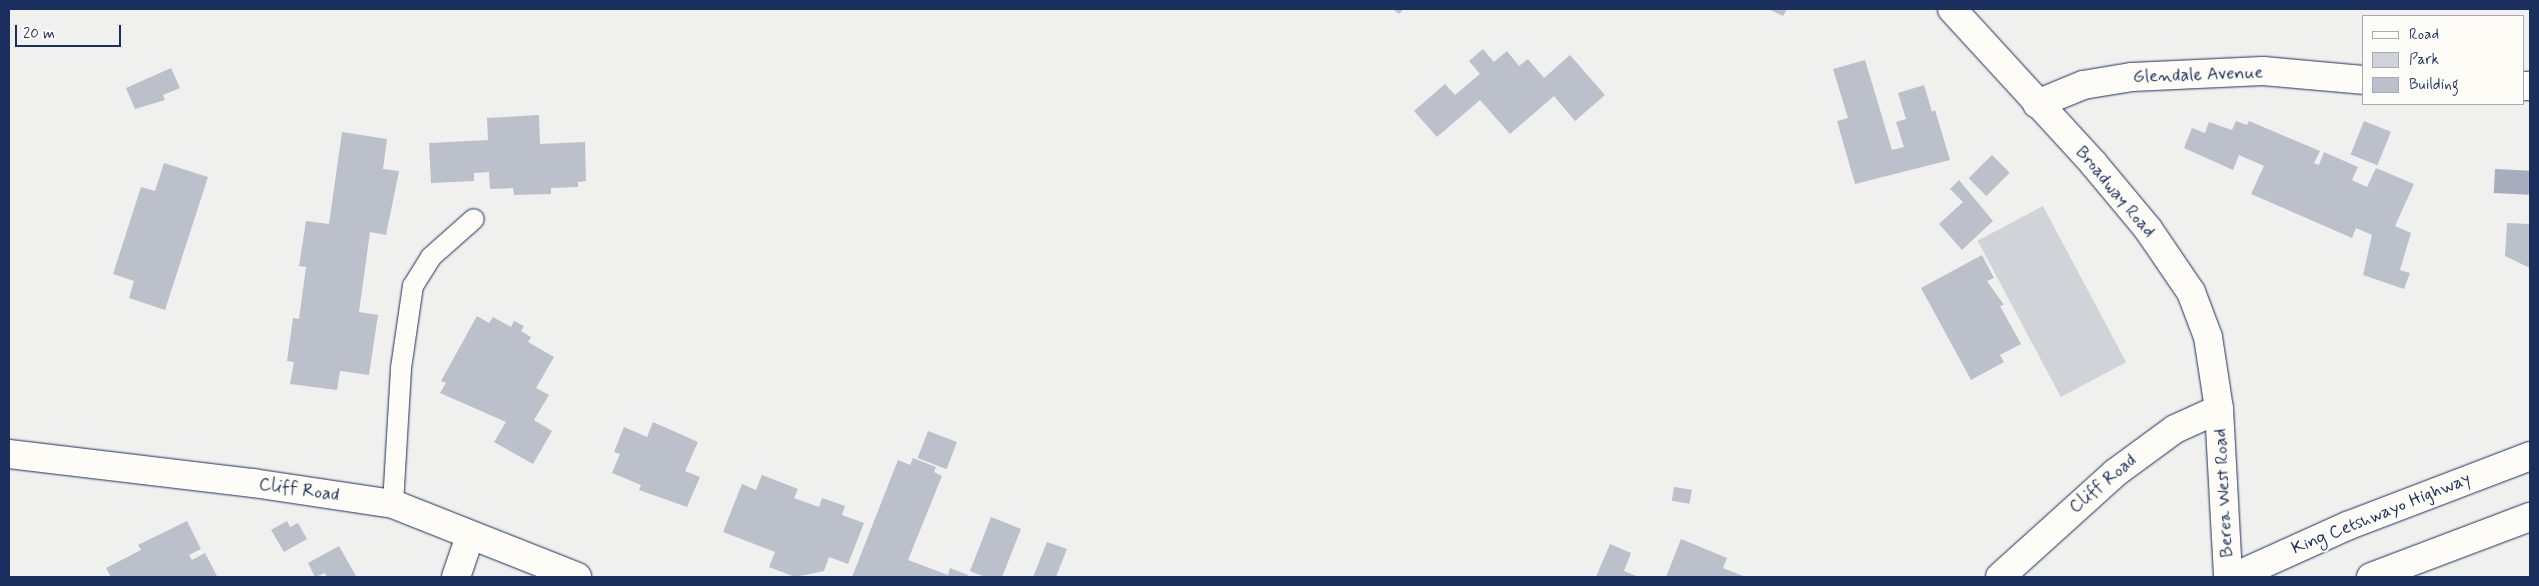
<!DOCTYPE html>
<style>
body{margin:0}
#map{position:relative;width:2539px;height:586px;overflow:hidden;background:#f0f0ee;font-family:Mynerve,sans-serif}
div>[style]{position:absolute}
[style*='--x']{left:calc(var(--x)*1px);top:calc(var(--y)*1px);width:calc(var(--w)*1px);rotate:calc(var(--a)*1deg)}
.green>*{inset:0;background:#d0d3d8;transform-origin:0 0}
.water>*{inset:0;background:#a7adbd;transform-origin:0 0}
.building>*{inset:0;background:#bbc0ca;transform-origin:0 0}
.roads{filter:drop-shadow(0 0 1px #1b2f5e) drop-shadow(0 0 1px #1b2f5e)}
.service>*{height:20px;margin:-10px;padding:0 10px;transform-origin:10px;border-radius:10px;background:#fdfcf7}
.minor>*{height:28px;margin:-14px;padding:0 14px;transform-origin:14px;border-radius:14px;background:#fdfcf7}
.tertiary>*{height:28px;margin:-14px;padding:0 14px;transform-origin:14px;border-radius:14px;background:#fdfcf7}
.motorway>*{height:28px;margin:-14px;padding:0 14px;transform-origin:14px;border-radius:14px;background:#fdfcf7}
span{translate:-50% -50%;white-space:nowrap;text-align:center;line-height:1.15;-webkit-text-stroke:4px #fdfcf7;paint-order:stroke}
.street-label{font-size:18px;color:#1b2f5e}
.frame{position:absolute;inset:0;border:10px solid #1b2f5e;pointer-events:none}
.legend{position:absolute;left:2362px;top:15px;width:162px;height:90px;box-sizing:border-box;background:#fdfcf7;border:1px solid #a3aaba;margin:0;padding:6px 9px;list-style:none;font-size:15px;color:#1b2f5e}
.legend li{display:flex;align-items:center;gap:10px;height:25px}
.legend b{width:25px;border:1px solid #a3aaba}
.scale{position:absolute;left:15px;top:25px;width:106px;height:22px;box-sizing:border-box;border:2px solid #1b2f5e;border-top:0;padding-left:6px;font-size:15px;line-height:18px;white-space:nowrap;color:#1b2f5e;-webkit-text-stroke:4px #fdfcf7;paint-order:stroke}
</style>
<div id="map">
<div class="green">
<i style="left:2043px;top:206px;width:177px;height:74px;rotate:62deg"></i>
</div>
<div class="water">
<i style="left:2495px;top:169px;width:35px;height:24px;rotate:3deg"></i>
</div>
<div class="building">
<i style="clip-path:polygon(1393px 9px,1404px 9px,1399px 14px)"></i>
<i style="clip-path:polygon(1768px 9px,1787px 9px,1783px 16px)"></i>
<i style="clip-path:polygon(1483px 49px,1494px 62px,1507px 51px,1519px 66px,1528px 59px,1544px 78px,1570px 55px,1605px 95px,1575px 121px,1554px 96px,1510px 134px,1480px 100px,1437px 137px,1414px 111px,1445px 84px,1455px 95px,1480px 74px,1469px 61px)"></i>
<i style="clip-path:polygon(1865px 60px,1892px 150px,1904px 147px,1896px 122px,1906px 119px,1898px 93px,1924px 85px,1932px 112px,1935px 110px,1950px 160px,1855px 184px,1837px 121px,1848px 118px,1833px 69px)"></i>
<i style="clip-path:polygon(171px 68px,180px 88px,163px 95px,165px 100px,135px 109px,126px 88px)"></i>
<i style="clip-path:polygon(539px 115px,540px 144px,585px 142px,586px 181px,578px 182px,578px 187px,551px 188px,551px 194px,514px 195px,513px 188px,490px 189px,489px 172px,474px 173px,474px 181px,431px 183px,429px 143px,488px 140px,487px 118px)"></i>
<i style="clip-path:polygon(2236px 121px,2247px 125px,2249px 121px,2320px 151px,2314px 163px,2319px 165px,2324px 152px,2358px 167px,2352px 180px,2367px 187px,2376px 168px,2414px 184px,2395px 226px,2411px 233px,2400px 270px,2410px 273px,2404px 289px,2363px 275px,2372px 235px,2356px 228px,2352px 238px,2251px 194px,2264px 166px,2239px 155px,2233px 170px,2184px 148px,2192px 128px,2205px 133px,2209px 122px,2232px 130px)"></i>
<i style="left:2364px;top:121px;width:29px;height:36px;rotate:22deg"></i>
<i style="clip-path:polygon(342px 132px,387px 139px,383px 169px,399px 171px,386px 235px,370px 232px,359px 312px,378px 315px,369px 375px,340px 371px,337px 390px,290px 384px,294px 362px,287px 361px,293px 318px,299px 319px,306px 267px,299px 266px,306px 221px,329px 224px)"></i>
<i style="left:1992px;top:155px;width:25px;height:33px;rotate:45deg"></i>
<i style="clip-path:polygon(164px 163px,208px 177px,165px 310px,129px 298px,134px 281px,113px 274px,141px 187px,155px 191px)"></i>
<i style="clip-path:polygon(1959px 180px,1993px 221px,1962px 250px,1939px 224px,1963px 202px,1950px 189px)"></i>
<i style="clip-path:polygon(2507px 223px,2530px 224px,2530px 268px,2505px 256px)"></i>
<i style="clip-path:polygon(1982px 255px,1994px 278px,1987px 281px,2004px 305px,2000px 306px,2021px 344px,2000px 355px,2004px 362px,1971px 380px,1921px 288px)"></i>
<i style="clip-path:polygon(477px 316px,489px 323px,493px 317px,511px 327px,514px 321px,524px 326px,521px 331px,531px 337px,528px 342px,554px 357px,536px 388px,549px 395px,534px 420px,552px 431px,533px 464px,494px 442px,506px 422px,440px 393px,446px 383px,441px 381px)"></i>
<i style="clip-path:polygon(653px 422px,698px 442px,685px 471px,700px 477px,687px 507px,639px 490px,641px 485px,612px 473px,620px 454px,614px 452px,624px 427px,647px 437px)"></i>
<i style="left:928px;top:431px;width:31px;height:29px;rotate:21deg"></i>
<i style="clip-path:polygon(913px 458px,936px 467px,934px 472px,942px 476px,908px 560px,948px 575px,950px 568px,968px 575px,967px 577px,852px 577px,898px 460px,910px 465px)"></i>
<i style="clip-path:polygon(762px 475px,798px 489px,794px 498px,819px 507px,822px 498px,845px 506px,842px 515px,864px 523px,848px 564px,829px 557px,824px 571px,795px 577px,769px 567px,775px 552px,723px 532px,742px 484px,756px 490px)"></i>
<i style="left:1674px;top:487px;width:18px;height:14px;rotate:9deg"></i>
<i style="clip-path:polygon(991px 517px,1021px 529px,1002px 577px,985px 577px,970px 571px)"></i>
<i style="clip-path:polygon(187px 521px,201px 549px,189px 555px,192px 560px,205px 553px,217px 576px,111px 577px,106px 568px,141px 550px,138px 545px)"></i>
<i style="clip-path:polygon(287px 521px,290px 527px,298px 523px,307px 539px,284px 552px,271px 530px)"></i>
<i style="clip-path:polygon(1681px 539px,1727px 558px,1723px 568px,1746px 577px,1666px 577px)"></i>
<i style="clip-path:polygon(1047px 542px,1067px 549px,1056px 577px,1033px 577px)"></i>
<i style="clip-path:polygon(1610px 544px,1631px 553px,1624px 571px,1639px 577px,1596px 577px)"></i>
<i style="clip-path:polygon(339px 546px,356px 576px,327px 577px,325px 573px,315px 577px,308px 563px)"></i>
</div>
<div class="roads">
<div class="service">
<i style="--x:393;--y:504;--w:136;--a:-86.6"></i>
<i style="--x:401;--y:368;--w:83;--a:-81.7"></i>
<i style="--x:413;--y:286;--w:34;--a:-58"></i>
<i style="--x:431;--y:257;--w:57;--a:-41.5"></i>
</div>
<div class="minor">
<i style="--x:2523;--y:86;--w:7;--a:0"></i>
<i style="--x:2037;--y:104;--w:50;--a:-22.4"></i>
<i style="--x:2083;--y:85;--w:50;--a:-9.3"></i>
<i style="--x:2132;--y:77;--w:131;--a:-2.6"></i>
<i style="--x:2263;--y:71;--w:100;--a:5.1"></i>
<i style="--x:9;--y:454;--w:246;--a:6.8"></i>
<i style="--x:253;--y:483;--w:142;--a:8.5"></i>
<i style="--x:393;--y:504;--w:198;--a:21.6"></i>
<i style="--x:456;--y:577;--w:43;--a:-71.1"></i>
<i style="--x:2000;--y:577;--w:155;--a:-42.1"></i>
<i style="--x:2115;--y:473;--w:74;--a:-36.3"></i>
<i style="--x:2175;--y:429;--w:48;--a:-24.4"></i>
</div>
<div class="tertiary">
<i style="--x:1952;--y:9;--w:209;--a:47.5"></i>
<i style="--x:2093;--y:163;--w:86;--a:50.2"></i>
<i style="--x:2148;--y:229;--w:76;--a:55.7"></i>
<i style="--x:2191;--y:292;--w:48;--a:69.3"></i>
<i style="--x:2208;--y:337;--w:73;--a:81.3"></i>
<i style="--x:2219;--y:409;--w:168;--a:86.9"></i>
</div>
<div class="motorway">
<i style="--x:2234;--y:577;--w:124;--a:-24.3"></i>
<i style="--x:2347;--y:526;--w:196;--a:-20.9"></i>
<i style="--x:2371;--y:577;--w:170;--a:-20.7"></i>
</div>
</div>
<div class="street-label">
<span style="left:2198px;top:75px;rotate:-2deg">Glendale Avenue</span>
<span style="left:2115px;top:192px;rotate:50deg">Broadway Road</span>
<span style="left:2103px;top:484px;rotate:-40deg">Cliff Road</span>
<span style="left:299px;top:490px;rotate:8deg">Cliff Road</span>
<span style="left:2224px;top:493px;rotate:-93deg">Berea West Road</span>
<span style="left:2381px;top:514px;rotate:-22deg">King Cetshwayo Highway</span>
</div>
<div class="frame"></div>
<ul class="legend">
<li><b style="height:6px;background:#fdfcf7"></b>Road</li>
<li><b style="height:14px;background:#d0d3d8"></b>Park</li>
<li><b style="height:14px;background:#bbc0ca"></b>Building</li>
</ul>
<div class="scale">20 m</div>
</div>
